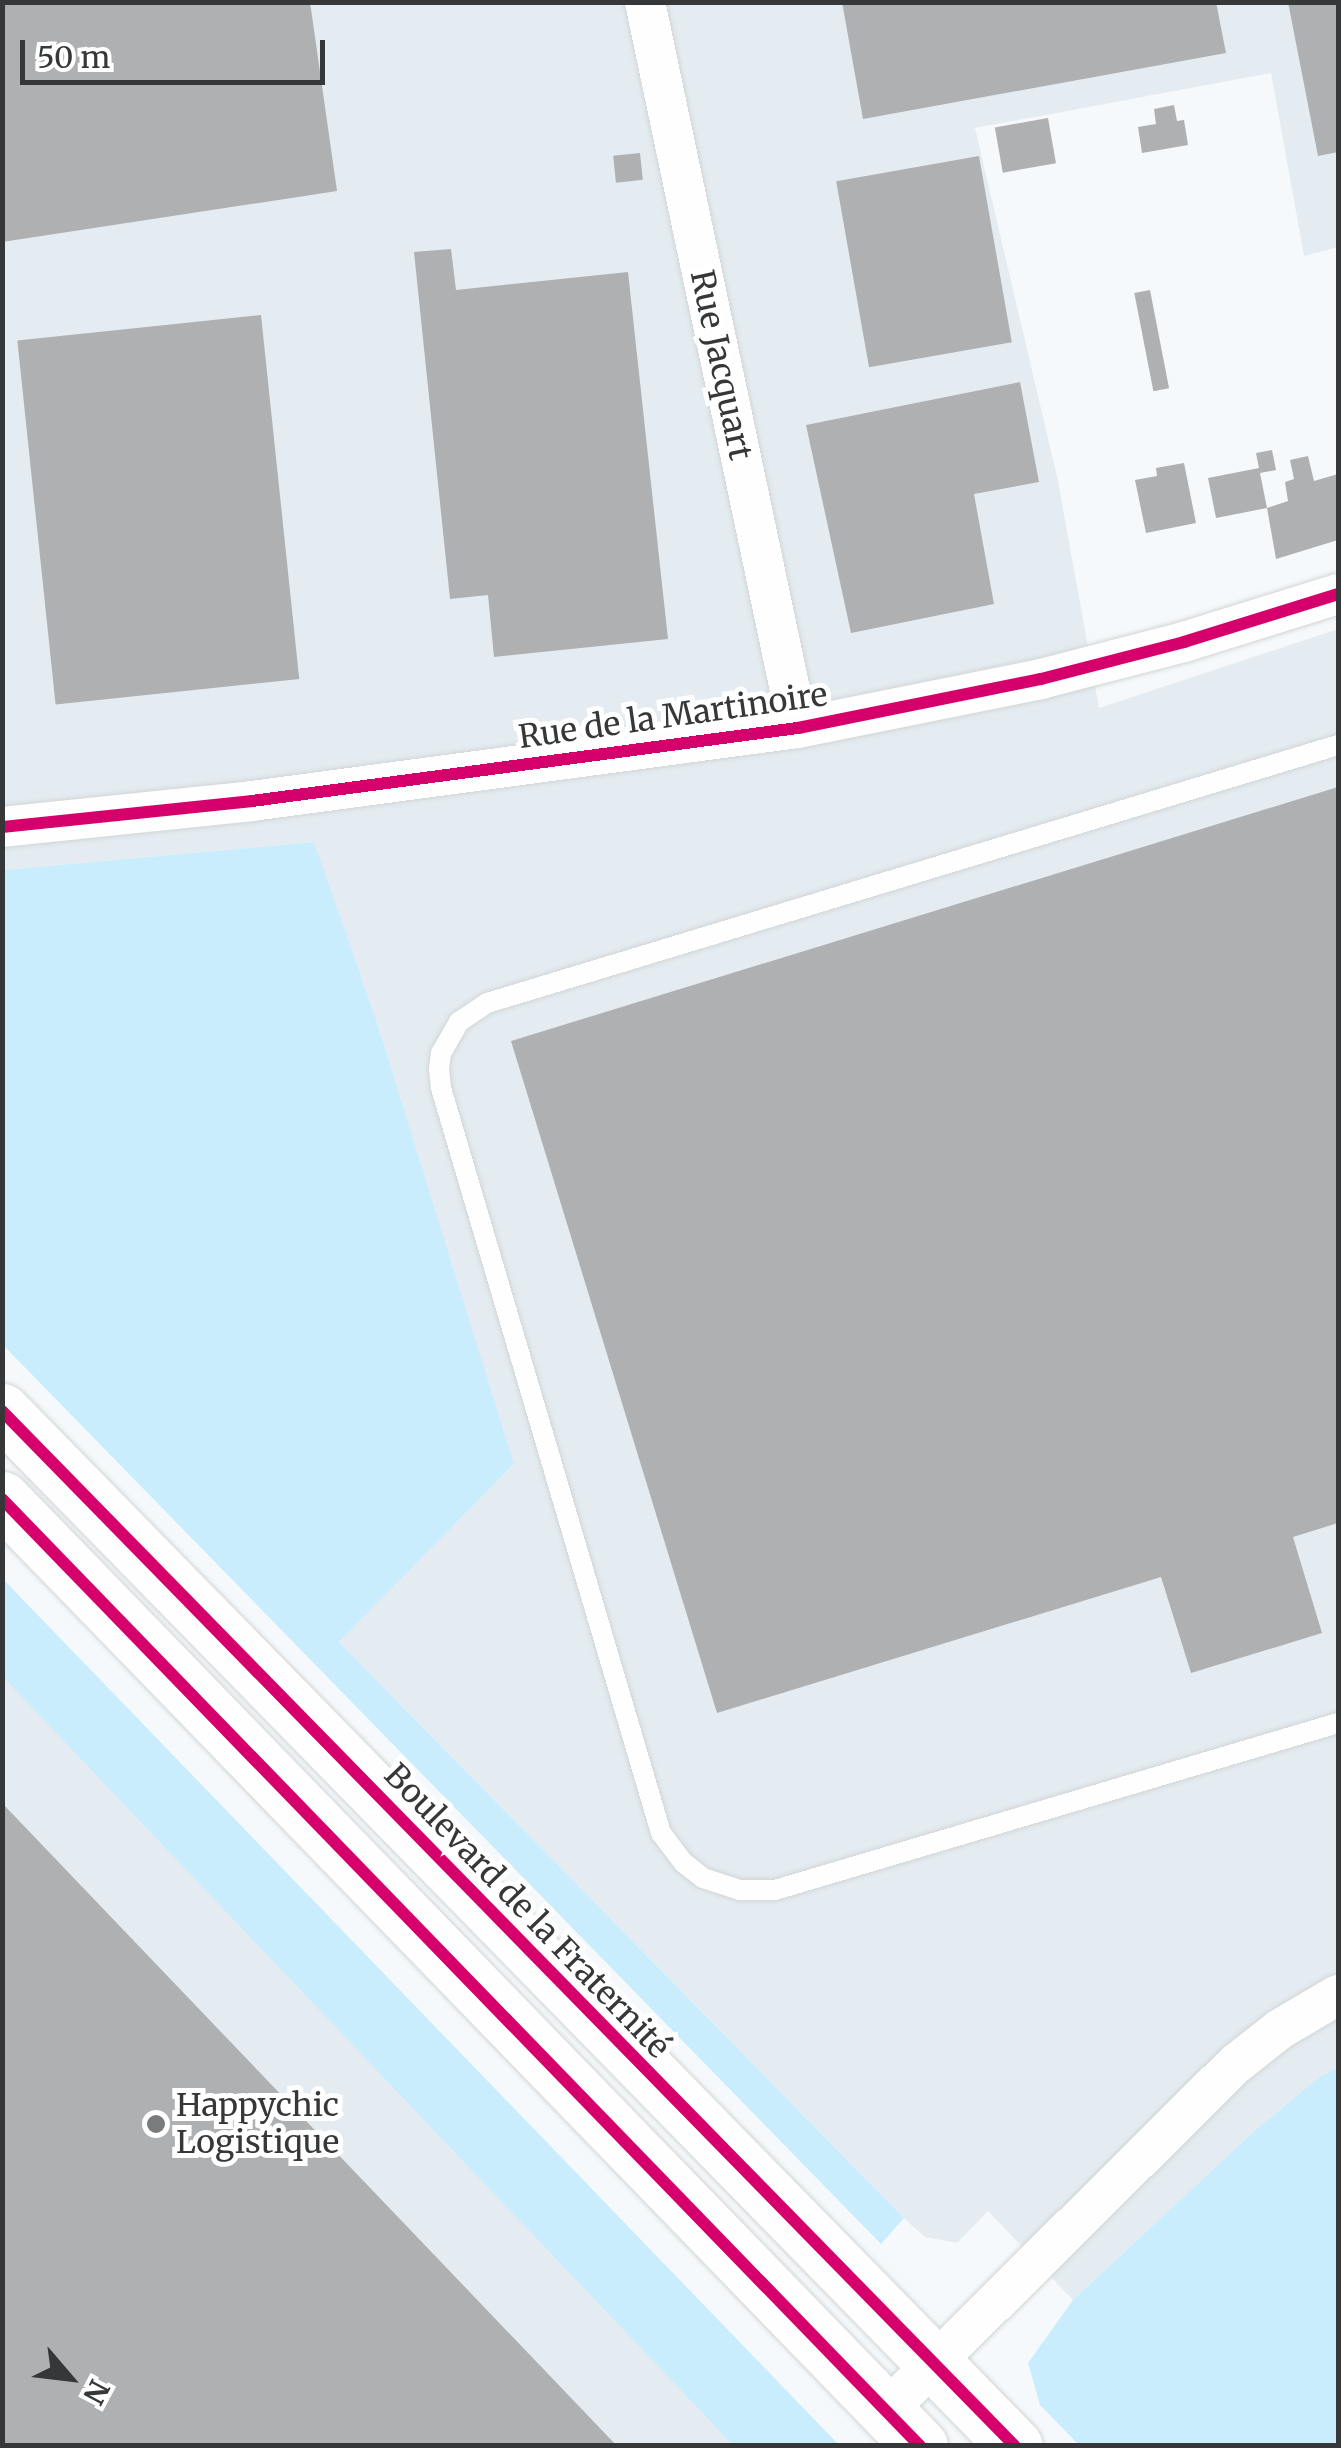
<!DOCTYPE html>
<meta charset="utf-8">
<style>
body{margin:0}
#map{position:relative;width:1341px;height:2448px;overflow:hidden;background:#f6f9fb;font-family:Merriweather,serif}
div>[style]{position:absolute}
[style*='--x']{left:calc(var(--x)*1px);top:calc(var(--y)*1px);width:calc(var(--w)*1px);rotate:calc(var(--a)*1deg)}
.built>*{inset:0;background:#e4ecf1}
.green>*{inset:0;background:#c9edfd}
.building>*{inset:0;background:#aeb0b2;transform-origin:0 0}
.roads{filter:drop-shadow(0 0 2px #d2d5d6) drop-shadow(0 0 2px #d2d5d6)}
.lane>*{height:20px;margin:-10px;padding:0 10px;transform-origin:10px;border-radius:10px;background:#fefefe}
.street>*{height:40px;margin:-20px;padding:0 20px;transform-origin:20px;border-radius:20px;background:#fefefe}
.primary>*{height:55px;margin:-27.5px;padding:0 27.5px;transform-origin:27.5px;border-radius:27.5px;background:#fefefe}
.cycleway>*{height:12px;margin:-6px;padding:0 6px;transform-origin:6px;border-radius:6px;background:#d6006c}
.dots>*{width:28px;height:28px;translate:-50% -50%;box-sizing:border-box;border:5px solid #fff;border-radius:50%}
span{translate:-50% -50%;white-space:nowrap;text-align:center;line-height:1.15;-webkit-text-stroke:10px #fff;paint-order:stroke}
.street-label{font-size:32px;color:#353738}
.poi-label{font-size:32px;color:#353738}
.left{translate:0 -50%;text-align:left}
.frame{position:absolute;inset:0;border:5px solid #353738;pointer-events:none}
.north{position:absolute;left:20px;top:2328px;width:100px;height:100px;-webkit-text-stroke:8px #fff;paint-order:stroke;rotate:118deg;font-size:28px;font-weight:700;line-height:40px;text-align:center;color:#353738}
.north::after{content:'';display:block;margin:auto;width:35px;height:45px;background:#353738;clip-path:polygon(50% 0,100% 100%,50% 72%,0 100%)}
.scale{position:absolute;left:20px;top:40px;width:305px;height:45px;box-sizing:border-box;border:5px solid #353738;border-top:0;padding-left:12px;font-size:30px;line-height:35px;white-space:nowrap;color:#353738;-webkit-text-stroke:8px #fff;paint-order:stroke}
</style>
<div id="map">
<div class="built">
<i style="clip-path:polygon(3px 3px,1338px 3px,1338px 247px,1304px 256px,1271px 73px,975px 128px,1058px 481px,1099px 708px,1338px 629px,1338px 2067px,1318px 2078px,1253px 2132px,1073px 2300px,988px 2211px,957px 2243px,925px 2237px,910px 2224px,339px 1642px,514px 1464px,314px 842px,3px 870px)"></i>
<i style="clip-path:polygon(3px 1595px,798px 2445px,3px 2445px)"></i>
</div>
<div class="green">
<i style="clip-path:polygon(314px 842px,375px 1017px,514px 1464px,339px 1642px,904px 2218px,881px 2244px,3px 1345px,3px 870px)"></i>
<i style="clip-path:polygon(3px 1579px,839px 2445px,733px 2445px,3px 1677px)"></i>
<i style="clip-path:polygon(1338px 2067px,1338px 2445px,1079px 2445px,1040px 2405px,1028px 2363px,1073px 2300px,1253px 2132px,1318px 2078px)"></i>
</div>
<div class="building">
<i style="clip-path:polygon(2px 2px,310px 2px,337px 191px,2px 242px)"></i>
<i style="clip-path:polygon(842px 2px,1216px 2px,1226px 53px,863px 119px)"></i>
<i style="clip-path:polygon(1288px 2px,1338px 2px,1338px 152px,1318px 156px)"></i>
<i style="clip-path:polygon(1174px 105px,1177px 121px,1184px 120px,1188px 145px,1142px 153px,1138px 127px,1156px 124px,1154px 109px)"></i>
<i style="left:1048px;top:118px;width:46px;height:54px;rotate:80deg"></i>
<i style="left:640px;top:153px;width:27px;height:27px;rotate:84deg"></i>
<i style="left:979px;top:156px;width:189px;height:145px;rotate:80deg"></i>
<i style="clip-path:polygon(451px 249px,456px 290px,628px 272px,668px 639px,494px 657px,488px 595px,450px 599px,414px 252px)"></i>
<i style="left:1150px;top:290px;width:100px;height:16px;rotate:79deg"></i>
<i style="left:261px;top:315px;width:366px;height:245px;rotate:84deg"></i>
<i style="clip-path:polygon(1020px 382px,1039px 482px,974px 494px,994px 604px,851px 633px,806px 425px)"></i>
<i style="clip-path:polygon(1272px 450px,1276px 470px,1260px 473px,1267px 508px,1216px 518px,1208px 478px,1259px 468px,1256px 453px)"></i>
<i style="clip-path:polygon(1308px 456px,1314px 481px,1338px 474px,1338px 540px,1276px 559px,1267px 508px,1288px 501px,1285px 482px,1294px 479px,1290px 460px)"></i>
<i style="clip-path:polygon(1184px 463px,1196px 523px,1146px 533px,1135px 480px,1157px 476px,1156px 468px)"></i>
<i style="clip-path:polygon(1338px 787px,1338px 1523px,1293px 1537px,1322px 1633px,1191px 1673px,1161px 1577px,717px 1713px,511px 1041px)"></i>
<i style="clip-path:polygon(2px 1803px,617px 2446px,2px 2446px)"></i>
</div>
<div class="roads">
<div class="lane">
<i style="--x:1338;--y:745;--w:889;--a:163.13"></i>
<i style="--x:487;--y:1003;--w:34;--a:146"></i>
<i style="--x:459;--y:1022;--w:36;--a:120"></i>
<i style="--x:441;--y:1053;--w:16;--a:97"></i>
<i style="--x:439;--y:1069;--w:19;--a:84"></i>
<i style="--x:441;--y:1088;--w:777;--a:73.55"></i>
<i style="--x:661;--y:1833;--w:38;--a:53"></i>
<i style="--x:684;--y:1863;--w:24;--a:38"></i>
<i style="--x:703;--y:1878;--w:38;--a:18"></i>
<i style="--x:739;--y:1890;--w:36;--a:0"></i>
<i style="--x:775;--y:1890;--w:587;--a:-16.52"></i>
</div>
<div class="street">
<i style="--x:645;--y:2;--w:742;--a:78.1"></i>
<i style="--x:2;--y:827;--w:251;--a:-5.9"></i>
<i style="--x:252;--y:801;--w:551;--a:-7.62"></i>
<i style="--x:798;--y:728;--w:248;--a:-11.4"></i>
<i style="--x:1041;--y:679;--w:148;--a:-14.5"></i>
<i style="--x:1184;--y:642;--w:161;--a:-17.3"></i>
<i style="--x:886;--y:2411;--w:494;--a:-44.8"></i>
<i style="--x:1237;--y:2063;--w:55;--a:-38.3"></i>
<i style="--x:1280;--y:2029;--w:67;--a:-30.4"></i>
</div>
<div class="primary">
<i style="--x:2;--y:1411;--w:1448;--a:45.62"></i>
<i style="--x:2;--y:1499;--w:1319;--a:45.89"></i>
</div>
</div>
<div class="cycleway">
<i style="--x:2;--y:827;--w:251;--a:-5.9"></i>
<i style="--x:252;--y:801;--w:551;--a:-7.62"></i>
<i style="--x:798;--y:728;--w:248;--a:-11.4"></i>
<i style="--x:1041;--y:679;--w:148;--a:-14.5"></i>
<i style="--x:1184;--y:642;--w:161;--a:-17.3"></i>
<i style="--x:2;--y:1411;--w:1448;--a:45.62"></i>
<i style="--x:2;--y:1499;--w:1319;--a:45.89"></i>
</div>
<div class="dots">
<i style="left:156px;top:2124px;background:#797b7c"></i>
</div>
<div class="street-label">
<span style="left:721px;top:365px;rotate:78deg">Rue Jacquart</span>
<span style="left:673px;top:716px;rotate:-8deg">Rue de la Martinoire</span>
<span style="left:527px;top:1911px;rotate:46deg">Boulevard de la Fraternité</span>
</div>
<div class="poi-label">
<span class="left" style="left:176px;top:2124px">Happychic<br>Logistique</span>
</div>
<div class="frame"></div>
<div class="north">N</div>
<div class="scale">50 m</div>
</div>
